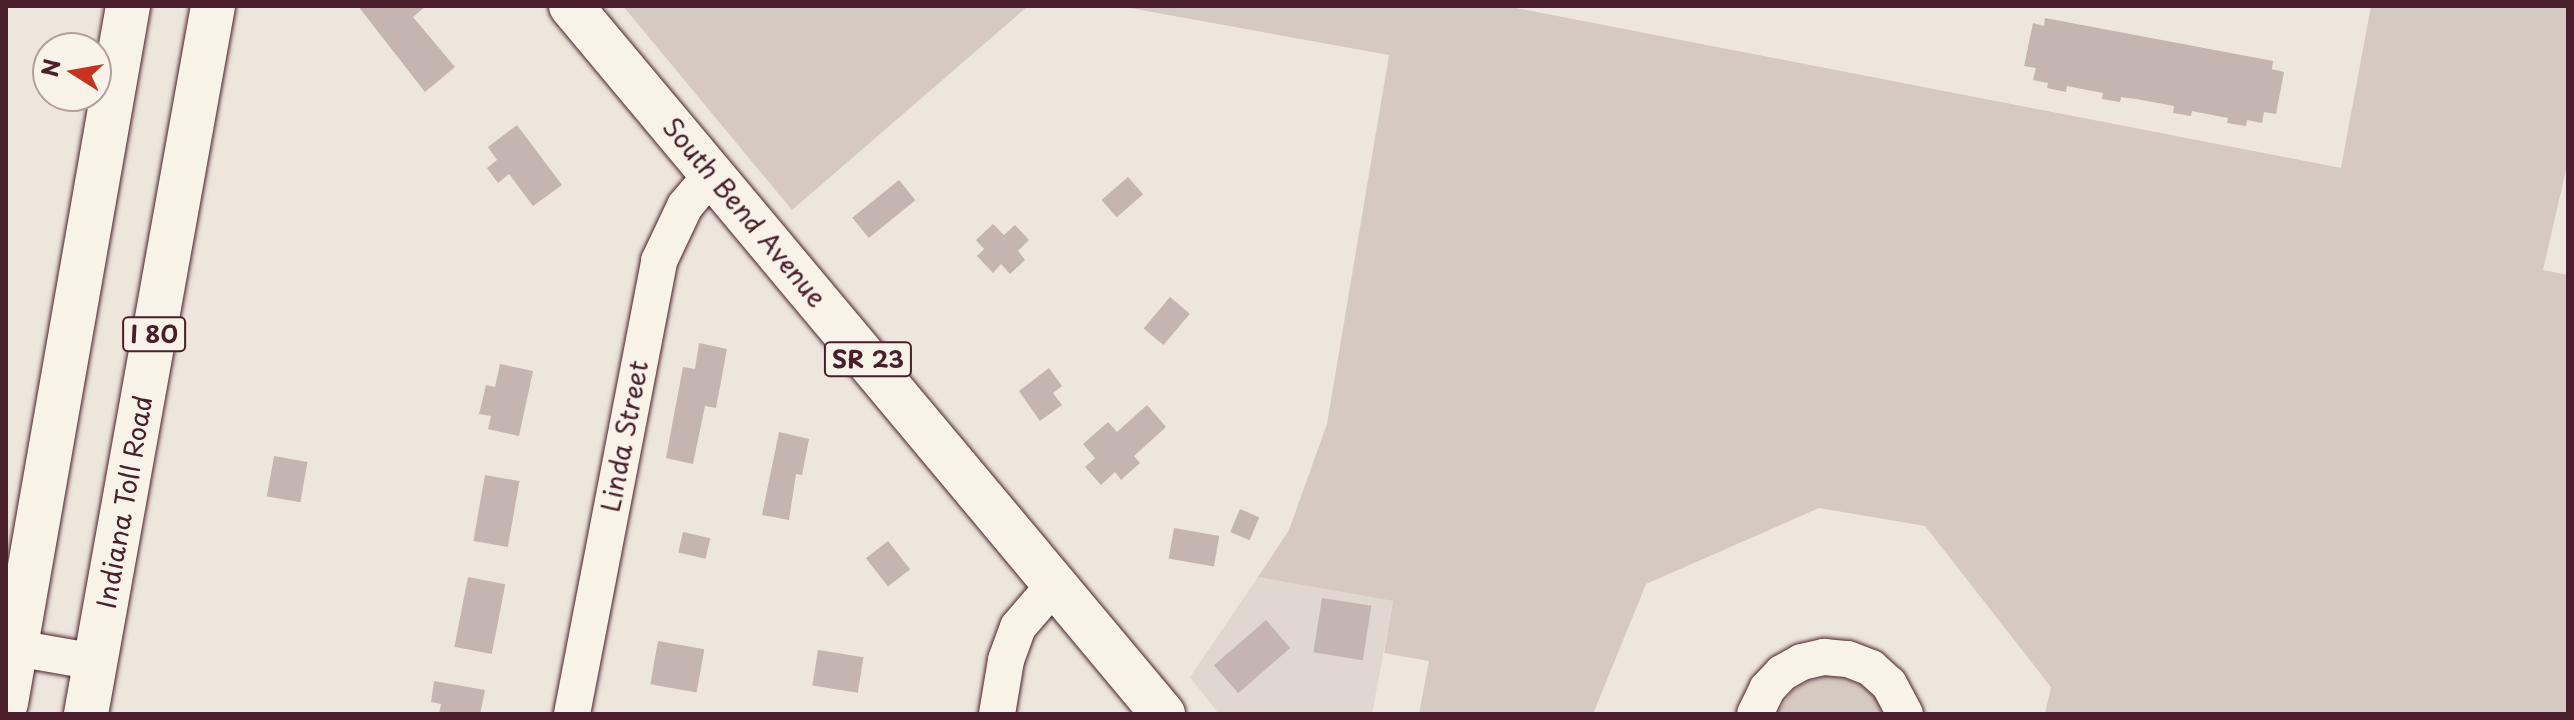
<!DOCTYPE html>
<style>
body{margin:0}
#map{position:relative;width:2574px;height:720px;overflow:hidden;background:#ece6dd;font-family:"Playpen Sans",sans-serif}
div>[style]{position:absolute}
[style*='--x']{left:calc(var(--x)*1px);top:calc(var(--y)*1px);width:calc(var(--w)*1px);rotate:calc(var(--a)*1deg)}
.built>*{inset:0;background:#e0d7d0}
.green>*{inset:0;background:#d5c9c2}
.building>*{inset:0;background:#c4b5b0;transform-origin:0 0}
.roads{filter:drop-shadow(0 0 2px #4a1f2b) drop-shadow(0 0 2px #4a1f2b)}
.minor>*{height:36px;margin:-18px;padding:0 18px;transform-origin:18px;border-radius:18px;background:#f7f3e8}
.major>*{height:44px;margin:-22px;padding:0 22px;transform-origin:22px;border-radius:22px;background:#f7f3e8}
.highway>*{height:44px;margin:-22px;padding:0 22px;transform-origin:22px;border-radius:22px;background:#f7f3e8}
span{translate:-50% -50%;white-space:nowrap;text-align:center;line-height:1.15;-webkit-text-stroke:6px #f7f3e8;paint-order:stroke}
.shield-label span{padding:2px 6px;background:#f7f3e8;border:2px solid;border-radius:6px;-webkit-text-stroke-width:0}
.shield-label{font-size:24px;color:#4a1f2b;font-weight:700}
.street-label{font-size:26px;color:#4a1f2b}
.frame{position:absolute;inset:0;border:8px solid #4a1f2b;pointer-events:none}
.north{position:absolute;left:32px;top:32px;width:80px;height:80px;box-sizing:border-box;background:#f7f3e8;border:2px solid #b29e9c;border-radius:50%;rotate:281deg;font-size:22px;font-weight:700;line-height:32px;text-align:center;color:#4a1f2b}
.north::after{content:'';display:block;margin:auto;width:28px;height:36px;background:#c8321e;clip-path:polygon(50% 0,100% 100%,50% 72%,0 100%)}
</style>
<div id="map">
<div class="built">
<i style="clip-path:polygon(1258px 577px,1393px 601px,1372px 714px,1219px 714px,1190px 677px)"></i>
</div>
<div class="green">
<i style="clip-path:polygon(623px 6px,1028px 6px,792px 210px)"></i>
<i style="clip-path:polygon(1119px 6px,1506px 6px,2341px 168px,2371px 6px,2568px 6px,2568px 161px,2543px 270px,2568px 275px,2568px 714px,2045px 714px,2051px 687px,1925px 526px,1819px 508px,1646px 584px,1593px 714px,1419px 714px,1429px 661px,1384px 653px,1393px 601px,1258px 577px,1289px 530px,1327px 424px,1389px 55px)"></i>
<i style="clip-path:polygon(1826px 676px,1844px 678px,1861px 685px,1876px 697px,1886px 714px,1777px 714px,1792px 691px,1808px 681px)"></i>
</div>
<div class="building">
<i style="clip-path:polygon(358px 6px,426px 6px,413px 17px,455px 67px,425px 92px)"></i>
<i style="clip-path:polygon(2045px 18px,2273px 61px,2272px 69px,2284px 72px,2276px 114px,2264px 112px,2262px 123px,2247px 120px,2246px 126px,2227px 123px,2228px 118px,2192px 111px,2191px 116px,2173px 113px,2174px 106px,2136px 99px,2121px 97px,2120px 102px,2102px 99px,2103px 93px,2067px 86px,2066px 92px,2047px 88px,2048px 83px,2033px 80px,2036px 68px,2024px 66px,2033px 23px,2044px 26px)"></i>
<i style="clip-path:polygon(517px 125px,562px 185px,533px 206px,509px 174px,498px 183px,487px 168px,497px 160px,488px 147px)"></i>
<i style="left:1128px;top:177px;width:23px;height:35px;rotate:49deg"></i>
<i style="left:899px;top:180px;width:26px;height:60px;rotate:51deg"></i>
<i style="clip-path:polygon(993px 224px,1004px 235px,1015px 225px,1029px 240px,1018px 251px,1025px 260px,1010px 274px,1001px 264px,993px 273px,977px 256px,984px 249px,976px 240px)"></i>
<i style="left:1170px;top:297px;width:26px;height:41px;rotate:40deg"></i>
<i style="clip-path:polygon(699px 343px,727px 349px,716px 408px,705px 406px,693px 464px,666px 458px,683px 367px,695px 369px)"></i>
<i style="clip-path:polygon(500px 364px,533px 371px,519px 436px,488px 429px,491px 416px,479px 414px,486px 385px,495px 387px)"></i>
<i style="clip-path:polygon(1049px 368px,1062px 386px,1053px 393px,1062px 405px,1040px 421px,1019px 391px)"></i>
<i style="clip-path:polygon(1147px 405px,1166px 427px,1134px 456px,1140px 463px,1121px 480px,1115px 472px,1101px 485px,1085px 467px,1095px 458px,1083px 444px,1108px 422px,1117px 432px)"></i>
<i style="clip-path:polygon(779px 432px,809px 439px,802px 475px,796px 474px,789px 520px,762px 515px)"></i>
<i style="left:274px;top:456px;width:34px;height:41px;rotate:10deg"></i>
<i style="left:485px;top:475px;width:35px;height:67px;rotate:10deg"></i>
<i style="left:1240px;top:509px;width:21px;height:25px;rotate:23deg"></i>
<i style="left:1174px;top:528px;width:46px;height:31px;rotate:10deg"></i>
<i style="left:683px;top:532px;width:28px;height:21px;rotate:13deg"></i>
<i style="left:888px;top:541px;width:36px;height:28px;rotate:52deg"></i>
<i style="left:468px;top:577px;width:38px;height:71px;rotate:11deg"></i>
<i style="left:1322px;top:598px;width:50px;height:55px;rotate:9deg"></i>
<i style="left:1266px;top:620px;width:37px;height:69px;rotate:49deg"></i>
<i style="left:658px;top:641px;width:47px;height:44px;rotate:10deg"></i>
<i style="left:818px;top:650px;width:46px;height:36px;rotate:9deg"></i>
<i style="clip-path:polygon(434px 681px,485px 690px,480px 714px,439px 714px,441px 704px,431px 702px)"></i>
</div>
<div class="roads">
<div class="minor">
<i style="--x:16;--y:648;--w:81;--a:9.9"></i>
<i style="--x:572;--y:714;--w:461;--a:-79.1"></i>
<i style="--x:659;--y:261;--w:61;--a:-64.7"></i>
<i style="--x:685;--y:206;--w:43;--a:-49.7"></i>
<i style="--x:997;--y:714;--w:55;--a:-80.5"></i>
<i style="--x:1006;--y:660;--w:35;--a:-70"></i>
<i style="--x:1018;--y:627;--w:57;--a:-49.3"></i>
<i style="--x:1755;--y:714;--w:28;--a:-64"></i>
<i style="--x:1767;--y:689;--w:22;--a:-47"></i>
<i style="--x:1782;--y:673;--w:23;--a:-29"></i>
<i style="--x:1802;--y:662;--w:23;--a:-13"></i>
<i style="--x:1824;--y:657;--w:24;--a:5"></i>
<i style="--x:1848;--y:659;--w:25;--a:21"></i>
<i style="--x:1871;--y:668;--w:24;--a:42"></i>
<i style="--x:1889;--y:684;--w:34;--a:62"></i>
</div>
<div class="major">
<i style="--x:571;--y:6;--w:923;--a:50.1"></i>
</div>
<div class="highway">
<i style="--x:6;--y:703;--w:708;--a:-80.07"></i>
<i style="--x:86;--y:714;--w:719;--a:-79.83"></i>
</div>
</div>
<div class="shield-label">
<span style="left:154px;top:334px">I 80</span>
<span style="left:868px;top:359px">SR 23</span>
</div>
<div class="street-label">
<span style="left:745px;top:212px;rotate:50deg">South Bend Avenue</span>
<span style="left:624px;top:436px;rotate:-79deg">Linda Street</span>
<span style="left:124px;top:502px;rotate:-80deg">Indiana Toll Road</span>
</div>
<div class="frame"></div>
<div class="north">N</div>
</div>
